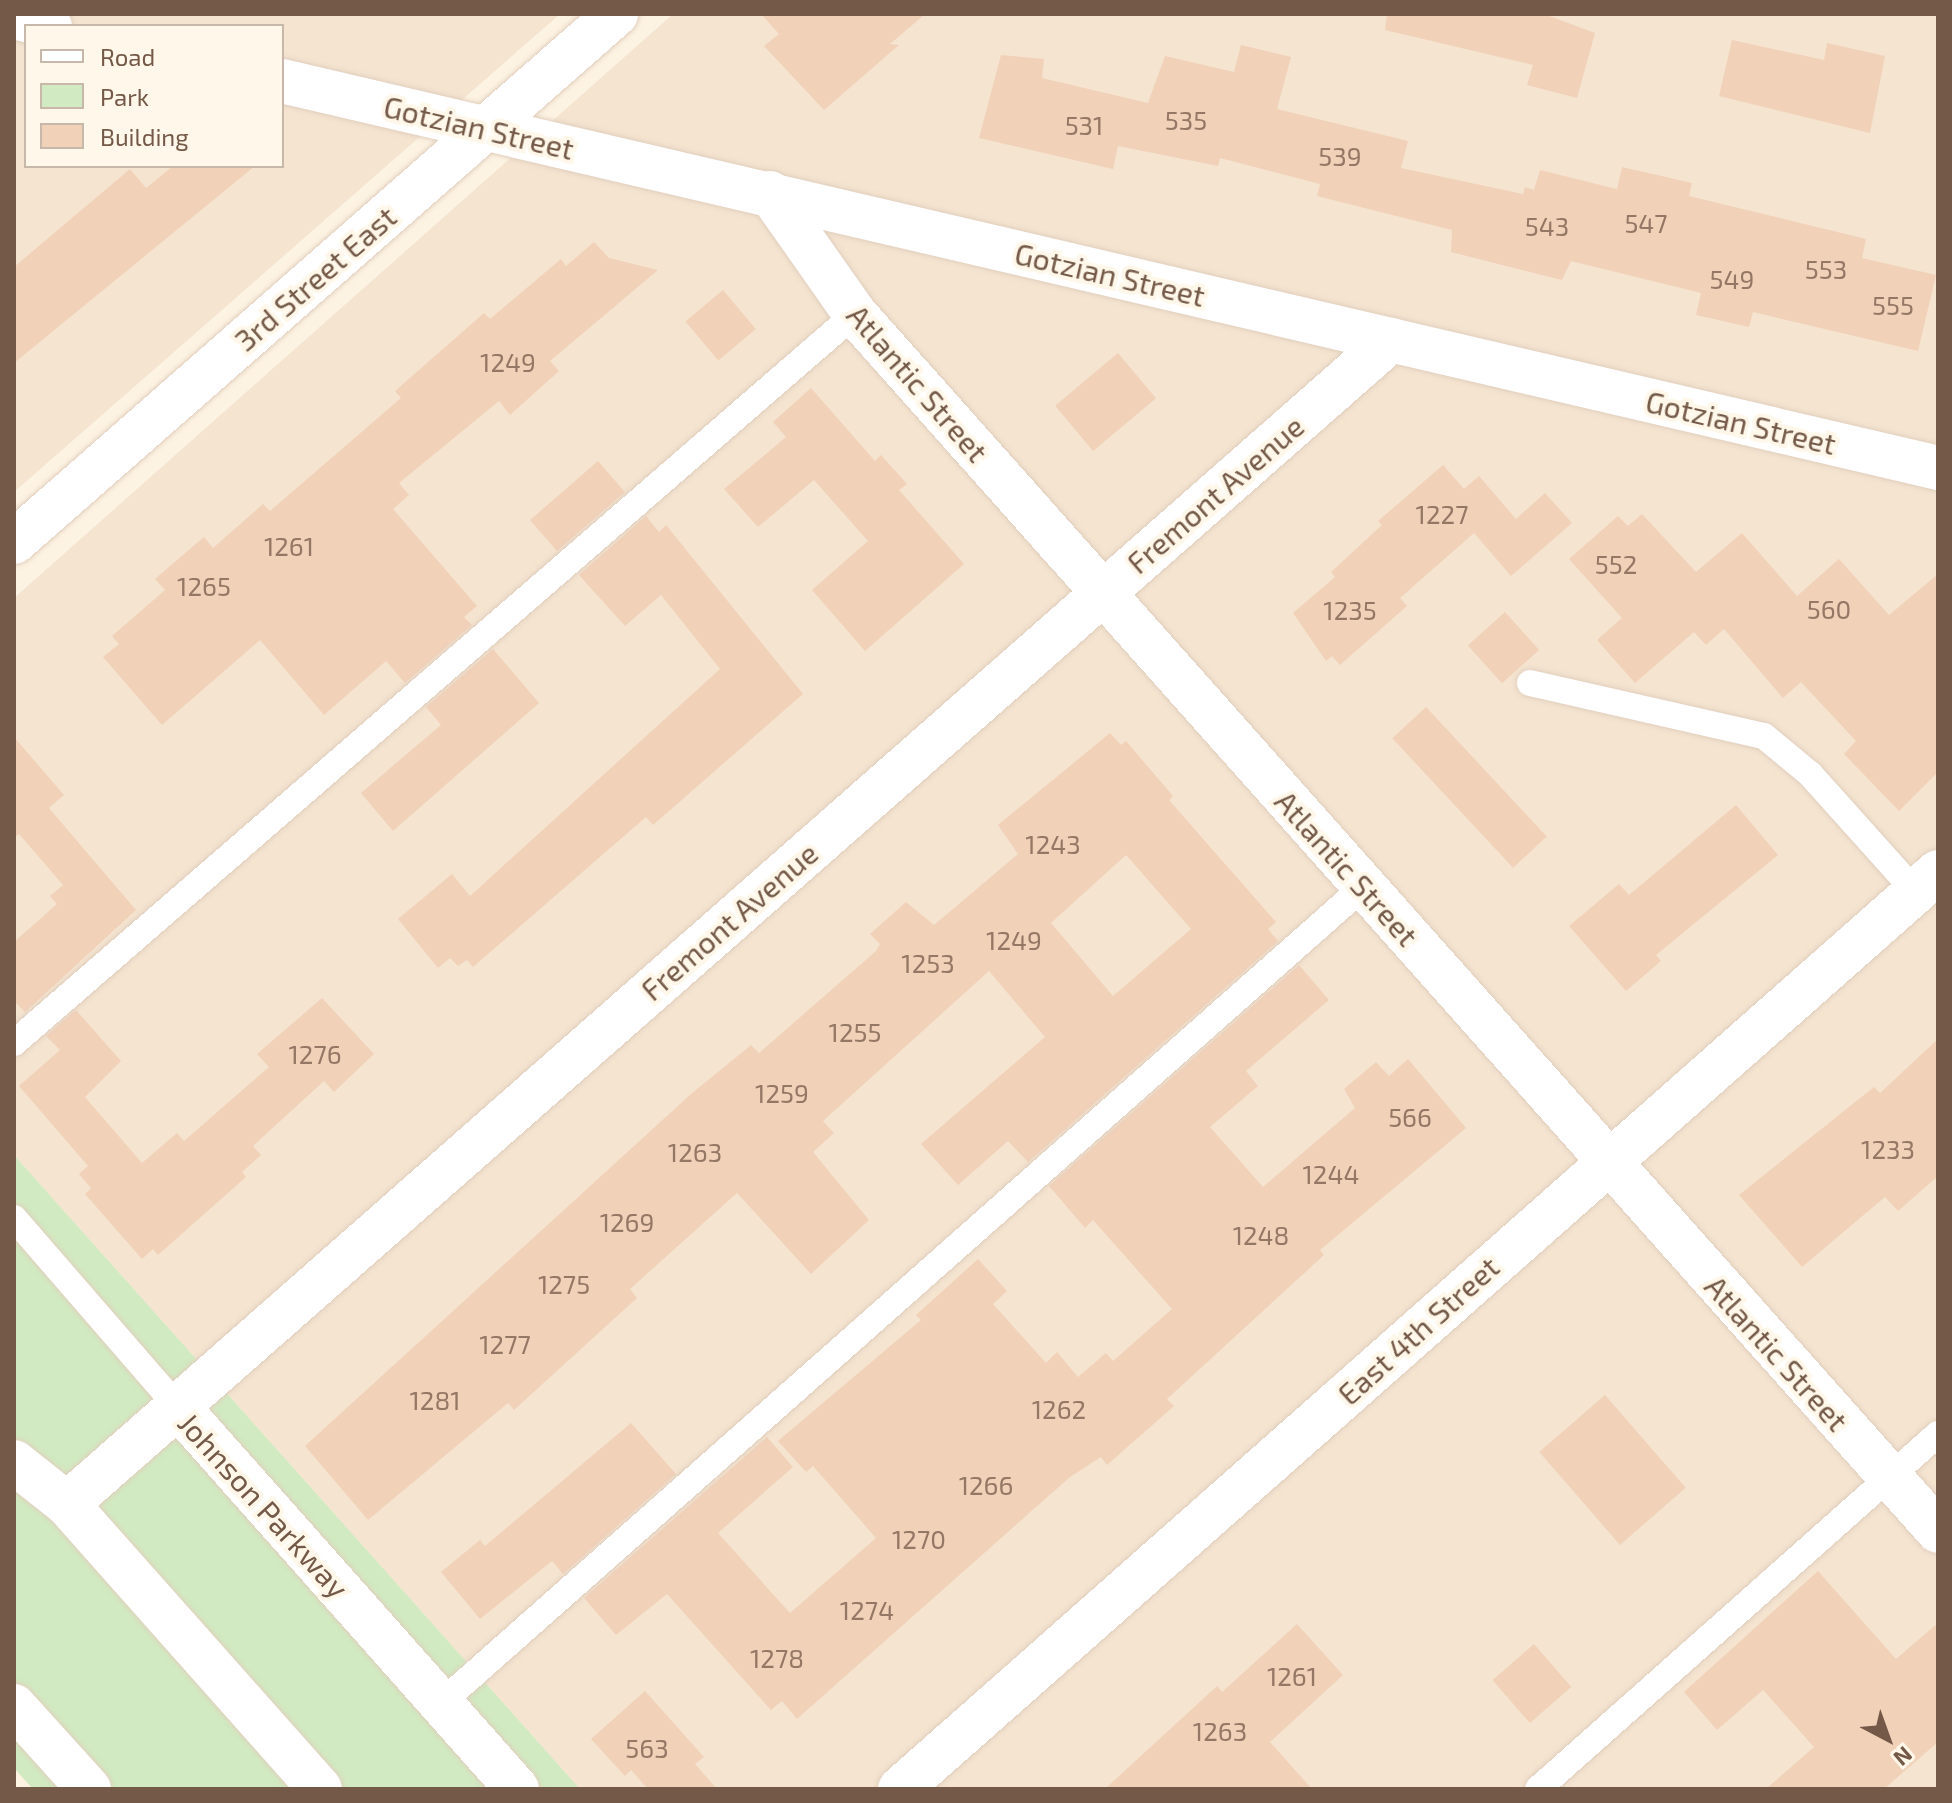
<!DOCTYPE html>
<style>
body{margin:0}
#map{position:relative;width:1952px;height:1803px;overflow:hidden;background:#fdf3e2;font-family:"Exo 2",sans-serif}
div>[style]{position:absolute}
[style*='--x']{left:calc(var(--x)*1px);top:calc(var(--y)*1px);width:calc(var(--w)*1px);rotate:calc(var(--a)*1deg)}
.residential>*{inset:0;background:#f4e4d0}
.green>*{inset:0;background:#d1eac1}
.building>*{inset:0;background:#f2d1b9;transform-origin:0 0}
.roads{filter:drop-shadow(0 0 2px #e1cfbe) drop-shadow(0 0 2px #e1cfbe)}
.service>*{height:26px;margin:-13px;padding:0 13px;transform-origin:13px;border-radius:13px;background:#fff}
.minor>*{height:44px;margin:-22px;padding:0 22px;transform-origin:22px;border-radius:22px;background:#fff}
.tertiary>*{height:44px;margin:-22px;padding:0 22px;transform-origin:22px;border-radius:22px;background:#fff}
span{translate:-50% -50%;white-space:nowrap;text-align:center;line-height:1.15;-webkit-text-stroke:8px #fff7e9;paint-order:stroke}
.number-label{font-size:26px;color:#947764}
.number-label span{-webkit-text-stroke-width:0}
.street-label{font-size:30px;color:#755948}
.frame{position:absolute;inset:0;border:16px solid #755948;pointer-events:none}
.legend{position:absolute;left:24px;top:24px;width:260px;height:144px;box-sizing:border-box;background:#fff7e9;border:2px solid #c8b8a9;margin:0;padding:10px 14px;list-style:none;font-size:24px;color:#755948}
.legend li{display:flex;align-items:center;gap:16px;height:40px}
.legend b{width:40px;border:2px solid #c8b8a9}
.north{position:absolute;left:1848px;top:1699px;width:80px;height:80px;-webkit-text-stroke:6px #fff7e9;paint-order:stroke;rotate:139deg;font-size:22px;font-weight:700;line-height:32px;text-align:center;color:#755948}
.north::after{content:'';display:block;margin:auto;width:28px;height:36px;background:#755948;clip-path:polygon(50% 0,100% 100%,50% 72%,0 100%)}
</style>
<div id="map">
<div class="residential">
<i style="clip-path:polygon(evenodd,14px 14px,560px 14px,14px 492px,14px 14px,26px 26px,282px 26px,282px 166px,26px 166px,26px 26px)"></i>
<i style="clip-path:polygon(673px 14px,1938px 14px,1938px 1789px,580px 1789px,14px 1155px,14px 598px)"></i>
</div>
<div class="green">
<i style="clip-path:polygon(14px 1155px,580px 1789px,33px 1789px,14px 1768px)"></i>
</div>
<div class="building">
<i style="clip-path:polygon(761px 14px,925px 14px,890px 44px,899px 45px,824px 110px,764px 46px,779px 34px)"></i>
<i style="clip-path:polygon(1387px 14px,1544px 14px,1595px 33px,1577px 98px,1527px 85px,1533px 65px,1385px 30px)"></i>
<i style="clip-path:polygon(1732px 40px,1824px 60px,1827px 43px,1885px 56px,1870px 133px,1719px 96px)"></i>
<i style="clip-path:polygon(1241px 45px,1291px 57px,1277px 109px,1408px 141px,1401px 168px,1523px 194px,1525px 187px,1534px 190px,1540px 170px,1617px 189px,1622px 167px,1692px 183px,1689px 196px,1866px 239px,1862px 258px,1936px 275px,1918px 351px,1753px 312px,1749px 327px,1696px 315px,1701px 293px,1571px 261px,1562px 280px,1451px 252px,1452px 230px,1317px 196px,1320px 184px,1220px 158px,1218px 166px,1118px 146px,1113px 169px,979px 138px,1001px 55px,1044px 59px,1042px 78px,1148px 103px,1165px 56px,1234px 72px)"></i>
<i style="clip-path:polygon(173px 166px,255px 166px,14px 363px,14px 267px,130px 169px,146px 188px)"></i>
<i style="clip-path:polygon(594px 242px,609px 258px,658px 270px,550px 361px,559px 371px,510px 415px,499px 401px,399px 483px,409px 495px,393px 509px,477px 606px,464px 617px,472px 625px,405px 683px,386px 661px,324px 715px,260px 640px,162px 725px,103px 657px,119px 644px,112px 636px,165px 590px,155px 579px,204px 537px,213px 548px,263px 504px,270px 511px,401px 398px,395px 391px,484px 313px,490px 319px,561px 259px,566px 266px)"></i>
<i style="left:723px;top:290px;width:51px;height:49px;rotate:50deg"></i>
<i style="left:1118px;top:353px;width:59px;height:82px;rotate:50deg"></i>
<i style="clip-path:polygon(811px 388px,875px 461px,881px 455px,907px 484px,899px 490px,964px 564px,865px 651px,812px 590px,868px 541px,814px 480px,758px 527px,724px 489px,786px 437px,773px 422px)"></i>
<i style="left:598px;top:461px;width:41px;height:90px;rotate:49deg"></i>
<i style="clip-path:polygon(1443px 465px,1464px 489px,1479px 476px,1516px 519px,1545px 493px,1572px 523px,1511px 576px,1474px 533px,1400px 598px,1407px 606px,1340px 665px,1332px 656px,1326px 661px,1293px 613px,1335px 577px,1331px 572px,1382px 525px,1378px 521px)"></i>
<i style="clip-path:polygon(1642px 514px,1696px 572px,1742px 533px,1797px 596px,1839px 559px,1889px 615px,1938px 574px,1938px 772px,1899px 811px,1844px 754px,1856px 741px,1801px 682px,1783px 698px,1724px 629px,1706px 645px,1694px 632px,1635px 683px,1597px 640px,1622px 618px,1569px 559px,1618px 516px,1628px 526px)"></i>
<i style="clip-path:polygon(646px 516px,659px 532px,666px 525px,803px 694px,653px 825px,646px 817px,473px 967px,467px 960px,458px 966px,450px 958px,438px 968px,398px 919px,452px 874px,470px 896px,720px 669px,661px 595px,625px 626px,579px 575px)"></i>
<i style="left:1505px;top:612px;width:51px;height:50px;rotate:48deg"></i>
<i style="clip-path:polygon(493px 649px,539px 703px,393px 831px,361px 793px,441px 725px,426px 707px)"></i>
<i style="left:1426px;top:707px;width:177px;height:46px;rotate:47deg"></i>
<i style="clip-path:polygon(evenodd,1110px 733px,1121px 745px,1126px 741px,1173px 796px,1169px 800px,1276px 922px,1268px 929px,1278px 941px,1028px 1162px,1008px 1141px,958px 1185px,921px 1144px,1045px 1037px,989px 971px,823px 1121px,834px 1133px,813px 1152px,869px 1220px,811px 1274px,737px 1193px,630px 1289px,637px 1298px,514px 1410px,508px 1403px,368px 1520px,305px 1446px,691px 1094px,751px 1045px,759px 1053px,876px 951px,880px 944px,870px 934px,906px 902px,934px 925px,1018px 854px,998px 825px,1110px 733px,1126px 855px,1191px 929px,1113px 996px,1051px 923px,1126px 855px)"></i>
<i style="clip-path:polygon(14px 737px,64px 795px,49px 808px,136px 910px,25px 1012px,14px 1001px,14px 942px,57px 904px,50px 896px,63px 885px,19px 834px,14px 838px)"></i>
<i style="clip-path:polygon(1736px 805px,1778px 855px,1656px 955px,1661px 961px,1626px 991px,1569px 926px,1619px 884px,1629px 895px)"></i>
<i style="clip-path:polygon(1299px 965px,1329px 1000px,1246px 1071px,1258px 1086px,1210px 1127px,1263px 1187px,1355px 1108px,1344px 1089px,1376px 1062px,1389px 1076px,1408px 1059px,1466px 1128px,1320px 1250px,1324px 1255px,1167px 1399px,1174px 1406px,1107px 1465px,1101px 1457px,1070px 1477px,797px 1719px,782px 1701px,771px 1710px,667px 1594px,616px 1635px,584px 1598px,767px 1437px,793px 1467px,718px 1533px,790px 1613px,876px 1538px,813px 1466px,806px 1472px,778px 1441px,921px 1320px,916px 1315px,978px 1259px,1007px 1291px,993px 1304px,1046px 1363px,1057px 1352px,1078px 1377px,1106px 1353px,1113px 1361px,1172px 1309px,1093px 1220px,1085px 1228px,1049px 1186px)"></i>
<i style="clip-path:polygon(322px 998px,374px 1054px,334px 1092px,324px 1081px,253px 1146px,261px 1155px,242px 1172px,246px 1177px,158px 1255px,153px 1249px,142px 1259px,85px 1194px,91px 1188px,79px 1174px,88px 1166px,19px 1086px,60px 1050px,46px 1036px,76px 1010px,121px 1061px,85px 1097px,142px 1163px,177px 1133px,184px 1141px,269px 1067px,257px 1054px)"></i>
<i style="clip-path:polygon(1938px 1039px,1938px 1176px,1898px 1211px,1885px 1197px,1802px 1267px,1739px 1195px,1874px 1087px,1880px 1093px)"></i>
<i style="left:1605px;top:1395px;width:123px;height:87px;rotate:49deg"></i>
<i style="clip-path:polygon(631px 1423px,676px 1474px,563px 1574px,552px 1561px,480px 1619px,441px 1572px,480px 1540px,485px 1546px)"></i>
<i style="clip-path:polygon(1818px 1571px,1896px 1659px,1938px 1623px,1938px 1742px,1884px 1789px,1766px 1789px,1814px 1747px,1763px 1690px,1717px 1730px,1684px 1692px)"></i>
<i style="clip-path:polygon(1297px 1624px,1343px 1675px,1270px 1742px,1312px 1789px,1105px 1789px,1217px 1686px,1222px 1692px)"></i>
<i style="left:1534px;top:1644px;width:57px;height:55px;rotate:49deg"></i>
<i style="clip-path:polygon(645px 1691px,704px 1757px,695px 1764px,717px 1789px,648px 1789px,631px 1770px,625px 1776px,591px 1739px)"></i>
</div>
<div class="roads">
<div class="service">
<i style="--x:1530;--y:683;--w:240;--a:12.8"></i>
<i style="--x:1764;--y:736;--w:60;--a:39.6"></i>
<i style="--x:1810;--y:774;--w:159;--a:48.1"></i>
<i style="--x:14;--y:1043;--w:1113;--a:-40.92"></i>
<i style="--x:14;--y:1218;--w:249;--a:49.1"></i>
<i style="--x:440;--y:1704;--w:1233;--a:-41.51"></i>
<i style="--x:1538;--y:1789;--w:535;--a:-41.59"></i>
</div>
<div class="minor">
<i style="--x:14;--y:17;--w:37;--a:14"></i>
<i style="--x:282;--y:81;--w:1701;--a:13.15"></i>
<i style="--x:770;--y:193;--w:148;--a:54.9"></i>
<i style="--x:855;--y:314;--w:1629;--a:48.33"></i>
<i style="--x:177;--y:1406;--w:512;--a:48.4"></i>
<i style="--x:67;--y:1504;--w:1763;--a:-41.32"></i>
<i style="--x:14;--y:1706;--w:112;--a:47.9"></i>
<i style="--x:900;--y:1789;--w:1385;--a:-41.46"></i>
</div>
<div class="tertiary">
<i style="--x:14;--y:542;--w:801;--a:-41.25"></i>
<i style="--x:14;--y:1462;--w:68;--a:38.4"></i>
<i style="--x:67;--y:1504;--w:381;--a:48.4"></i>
</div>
</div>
<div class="number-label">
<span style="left:1186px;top:120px">535</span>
<span style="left:1084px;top:125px">531</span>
<span style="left:1340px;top:156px">539</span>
<span style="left:1646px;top:223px">547</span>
<span style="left:1547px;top:226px">543</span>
<span style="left:1826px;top:269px">553</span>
<span style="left:1732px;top:279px">549</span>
<span style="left:1893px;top:305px">555</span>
<span style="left:508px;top:362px">1249</span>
<span style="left:1442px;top:514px">1227</span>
<span style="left:289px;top:546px">1261</span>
<span style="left:1616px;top:564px">552</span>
<span style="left:204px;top:586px">1265</span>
<span style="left:1829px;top:609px">560</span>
<span style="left:1350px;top:610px">1235</span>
<span style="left:1053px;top:844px">1243</span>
<span style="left:1014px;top:940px">1249</span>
<span style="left:928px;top:963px">1253</span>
<span style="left:855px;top:1032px">1255</span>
<span style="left:315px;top:1054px">1276</span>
<span style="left:782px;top:1093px">1259</span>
<span style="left:1410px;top:1117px">566</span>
<span style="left:1888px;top:1149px">1233</span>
<span style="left:695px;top:1152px">1263</span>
<span style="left:1331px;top:1174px">1244</span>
<span style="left:627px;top:1222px">1269</span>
<span style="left:1261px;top:1235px">1248</span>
<span style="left:564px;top:1284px">1275</span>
<span style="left:505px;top:1344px">1277</span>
<span style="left:435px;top:1400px">1281</span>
<span style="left:1059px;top:1409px">1262</span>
<span style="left:986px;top:1485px">1266</span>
<span style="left:919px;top:1539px">1270</span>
<span style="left:867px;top:1610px">1274</span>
<span style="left:777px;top:1658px">1278</span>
<span style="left:1292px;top:1676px">1261</span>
<span style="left:1220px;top:1731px">1263</span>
<span style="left:647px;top:1748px">563</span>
</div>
<div class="street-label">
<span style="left:479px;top:127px;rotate:13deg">Gotzian Street</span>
<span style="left:1110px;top:274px;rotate:13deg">Gotzian Street</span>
<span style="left:315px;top:278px;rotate:-41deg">3rd Street East</span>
<span style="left:918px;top:383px;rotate:49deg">Atlantic Street</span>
<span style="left:1741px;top:422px;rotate:13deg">Gotzian Street</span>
<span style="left:1215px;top:494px;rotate:-41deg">Fremont Avenue</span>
<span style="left:1347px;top:868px;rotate:48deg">Atlantic Street</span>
<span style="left:729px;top:921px;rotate:-41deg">Fremont Avenue</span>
<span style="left:1418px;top:1330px;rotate:-42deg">East 4th Street</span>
<span style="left:1777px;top:1353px;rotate:48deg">Atlantic Street</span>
<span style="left:264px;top:1505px;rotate:48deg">Johnson Parkway</span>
</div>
<div class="frame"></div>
<ul class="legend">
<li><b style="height:10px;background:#fff"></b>Road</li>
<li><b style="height:22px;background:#d1eac1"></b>Park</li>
<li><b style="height:22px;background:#f2d1b9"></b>Building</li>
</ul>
<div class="north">N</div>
</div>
